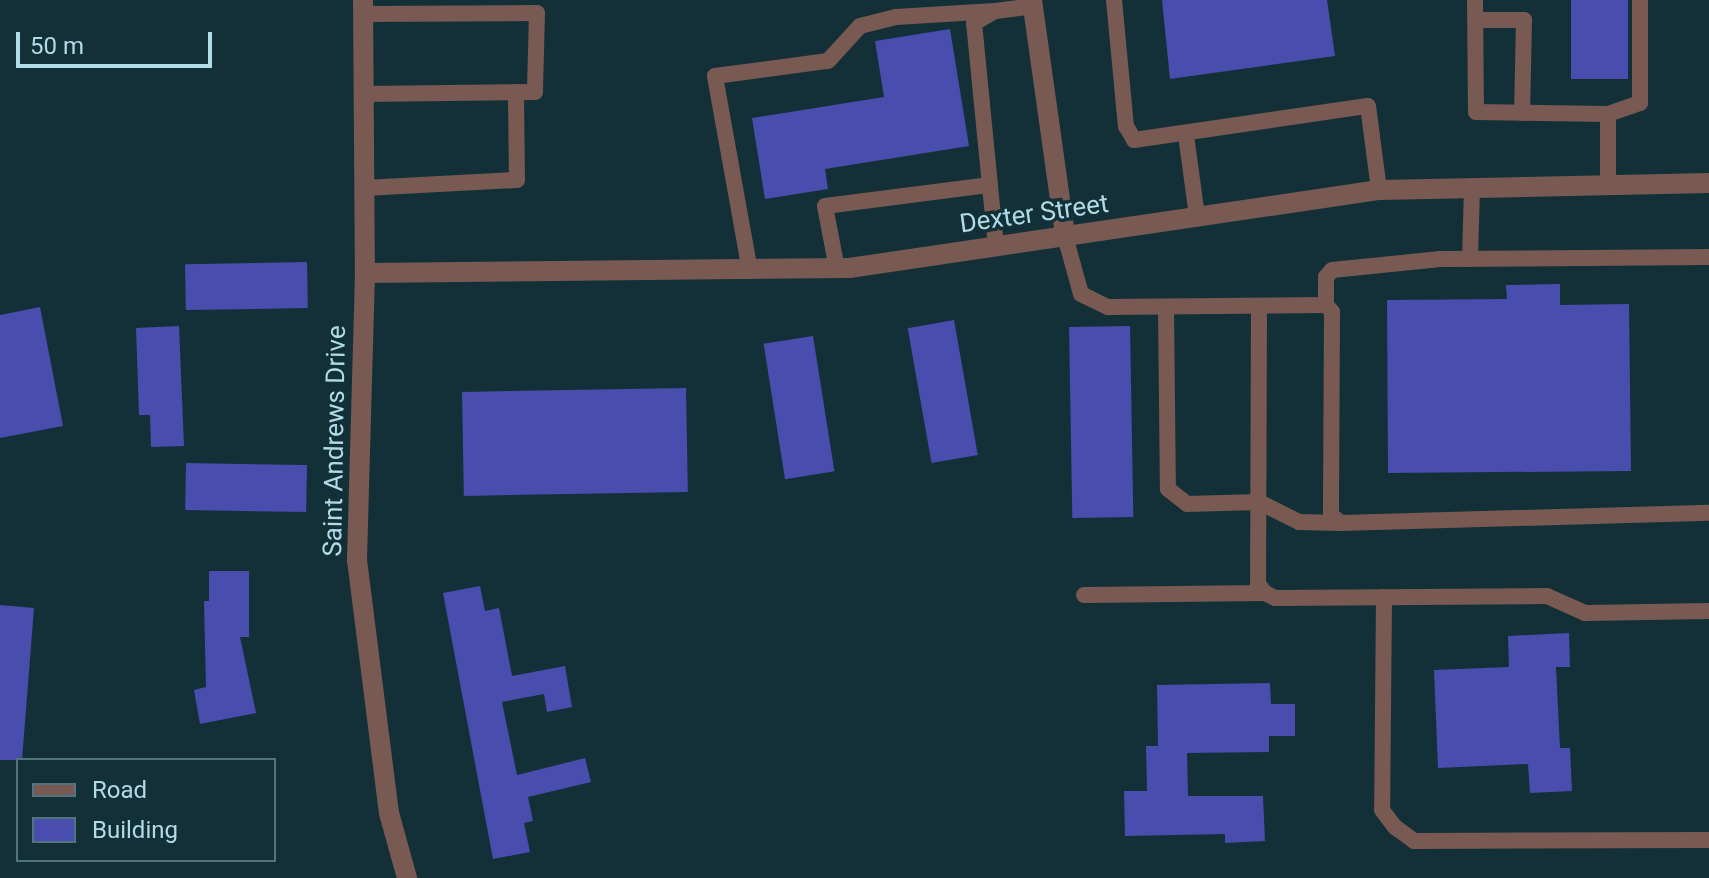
<!DOCTYPE html>
<style>
body{margin:0}
#map{position:relative;width:1709px;height:878px;overflow:hidden;background:#133038;font-family:Roboto,sans-serif}
div>[style]{position:absolute}
[style*='--x']{left:calc(var(--x)*1px);top:calc(var(--y)*1px);width:calc(var(--w)*1px);rotate:calc(var(--a)*1deg)}
.building>*{inset:0;background:#494dad;transform-origin:0 0}
.lane>*{height:16px;margin:-8px;padding:0 8px;transform-origin:8px;border-radius:8px;background:#785a52}
.street>*{height:20px;margin:-10px;padding:0 10px;transform-origin:10px;border-radius:10px;background:#785a52}
span{translate:-50% -50%;white-space:nowrap;text-align:center;line-height:1.15;-webkit-text-stroke:7px #133038;paint-order:stroke}
.street-label{font-size:26px;color:#b1dbe7}
.legend{position:absolute;left:16px;top:758px;width:260px;height:104px;box-sizing:border-box;background:#133038;border:2px solid #52747e;margin:0;padding:10px 14px;list-style:none;font-size:24px;color:#b1dbe7}
.legend li{display:flex;align-items:center;gap:16px;height:40px}
.legend b{width:40px;border:2px solid #52747e}
.scale{position:absolute;left:16px;top:32px;width:196px;height:36px;box-sizing:border-box;border:4px solid #b1dbe7;border-top:0;padding-left:10px;font-size:24px;line-height:28px;white-space:nowrap;color:#b1dbe7;-webkit-text-stroke:6px #133038;paint-order:stroke}
</style>
<div id="map">
<div class="building">
<i style="clip-path:polygon(1162px 0,1327px 0,1335px 56px,1170px 79px)"></i>
<i style="left:1571px;top:0;width:57px;height:79px"></i>
<i style="clip-path:polygon(950px 29px,969px 146px,825px 169px,828px 189px,765px 199px,752px 118px,884px 97px,875px 41px)"></i>
<i style="left:307px;top:262px;width:46px;height:122px;rotate:89deg"></i>
<i style="clip-path:polygon(1560px 284px,1560px 305px,1629px 304px,1631px 471px,1388px 473px,1387px 300px,1507px 299px,1506px 285px)"></i>
<i style="clip-path:polygon(40px 307px,63px 426px,0 438px,0 315px)"></i>
<i style="left:954px;top:320px;width:137px;height:47px;rotate:80deg"></i>
<i style="clip-path:polygon(179px 326px,184px 446px,151px 447px,150px 415px,139px 415px,136px 328px)"></i>
<i style="left:1130px;top:326px;width:191px;height:61px;rotate:89deg"></i>
<i style="left:813px;top:336px;width:137px;height:50px;rotate:81deg"></i>
<i style="left:686px;top:388px;width:104px;height:224px;rotate:89deg"></i>
<i style="left:186px;top:463px;width:121px;height:47px;rotate:1deg"></i>
<i style="clip-path:polygon(209px 571px,249px 571px,249px 637px,240px 637px,256px 713px,200px 724px,194px 690px,206px 687px,204px 601px,209px 601px)"></i>
<i style="clip-path:polygon(480px 586px,485px 611px,499px 608px,512px 676px,565px 666px,572px 707px,547px 712px,544px 694px,502px 702px,517px 775px,585px 758px,591px 782px,528px 797px,533px 821px,524px 823px,530px 852px,493px 859px,443px 593px)"></i>
<i style="clip-path:polygon(0 605px,34px 608px,22px 760px,0 760px)"></i>
<i style="clip-path:polygon(1569px 633px,1570px 667px,1556px 667px,1560px 748px,1570px 748px,1572px 791px,1530px 793px,1528px 764px,1438px 768px,1434px 670px,1509px 667px,1508px 636px)"></i>
<i style="clip-path:polygon(1270px 683px,1271px 704px,1295px 704px,1295px 736px,1269px 736px,1269px 752px,1187px 753px,1188px 796px,1263px 796px,1265px 841px,1225px 843px,1225px 834px,1125px 836px,1124px 791px,1147px 791px,1146px 746px,1158px 746px,1157px 685px)"></i>
</div>
<div class="lane">
<i style="--x:1114;--y:0;--w:127;--a:84.6"></i>
<i style="--x:1126;--y:126;--w:16;--a:60"></i>
<i style="--x:1134;--y:140;--w:236;--a:-8.3"></i>
<i style="--x:1368;--y:106;--w:85;--a:82.5"></i>
<i style="--x:1475;--y:0;--w:112;--a:89.5"></i>
<i style="--x:1476;--y:112;--w:132;--a:0.9"></i>
<i style="--x:1608;--y:114;--w:34;--a:-19"></i>
<i style="--x:1640;--y:103;--w:103;--a:-90"></i>
<i style="--x:363;--y:14;--w:174;--a:-0.3"></i>
<i style="--x:537;--y:13;--w:79;--a:91.5"></i>
<i style="--x:535;--y:92;--w:171;--a:179.3"></i>
<i style="--x:1476;--y:20;--w:48;--a:0"></i>
<i style="--x:1524;--y:20;--w:93;--a:91.2"></i>
<i style="--x:1186;--y:135;--w:82;--a:82.3"></i>
<i style="--x:1608;--y:184;--w:70;--a:-90"></i>
<i style="--x:364;--y:188;--w:153;--a:-3"></i>
<i style="--x:517;--y:180;--w:88;--a:-90.7"></i>
<i style="--x:1065;--y:236;--w:60;--a:74.6"></i>
<i style="--x:1081;--y:294;--w:30;--a:26"></i>
<i style="--x:1108;--y:307;--w:218;--a:-0.5"></i>
<i style="--x:1326;--y:305;--w:9;--a:49"></i>
<i style="--x:1332;--y:312;--w:203;--a:90.3"></i>
<i style="--x:1331;--y:515;--w:13;--a:39"></i>
<i style="--x:1341;--y:523;--w:368;--a:-1.6"></i>
<i style="--x:996;--y:247;--w:225;--a:-95.6"></i>
<i style="--x:974;--y:23;--w:24;--a:-30"></i>
<i style="--x:995;--y:11;--w:38;--a:-7"></i>
<i style="--x:1470;--y:259;--w:73;--a:-88.4"></i>
<i style="--x:837;--y:269;--w:64;--a:-100.8"></i>
<i style="--x:825;--y:206;--w:166;--a:-7.3"></i>
<i style="--x:750;--y:271;--w:198;--a:-100.2"></i>
<i style="--x:715;--y:76;--w:114;--a:-7.6"></i>
<i style="--x:828;--y:61;--w:47;--a:-47.6"></i>
<i style="--x:860;--y:26;--w:37;--a:-14"></i>
<i style="--x:896;--y:17;--w:99;--a:-3.5"></i>
<i style="--x:1326;--y:305;--w:28;--a:-90"></i>
<i style="--x:1326;--y:277;--w:9;--a:-49"></i>
<i style="--x:1332;--y:270;--w:109;--a:-5.8"></i>
<i style="--x:1440;--y:259;--w:269;--a:-0.4"></i>
<i style="--x:1259;--y:306;--w:278;--a:90.2"></i>
<i style="--x:1258;--y:584;--w:11;--a:52"></i>
<i style="--x:1265;--y:593;--w:11;--a:27"></i>
<i style="--x:1275;--y:598;--w:272;--a:-0.4"></i>
<i style="--x:1547;--y:596;--w:42;--a:24.1"></i>
<i style="--x:1585;--y:613;--w:124;--a:-0.9"></i>
<i style="--x:1166;--y:307;--w:182;--a:89.4"></i>
<i style="--x:1168;--y:489;--w:24;--a:38"></i>
<i style="--x:1187;--y:504;--w:72;--a:-1.6"></i>
<i style="--x:1259;--y:502;--w:45;--a:26.6"></i>
<i style="--x:1299;--y:522;--w:42;--a:1.4"></i>
<i style="--x:1084;--y:595;--w:181;--a:-0.6"></i>
<i style="--x:1384;--y:597;--w:213;--a:90.5"></i>
<i style="--x:1382;--y:810;--w:21;--a:53"></i>
<i style="--x:1395;--y:827;--w:24;--a:36"></i>
<i style="--x:1414;--y:841;--w:295;--a:-0.2"></i>
</div>
<div class="street">
<i style="--x:363;--y:0;--w:273;--a:89.6"></i>
<i style="--x:365;--y:273;--w:287;--a:91.6"></i>
<i style="--x:357;--y:560;--w:255;--a:82.8"></i>
<i style="--x:389;--y:813;--w:67;--a:74.5"></i>
<i style="--x:1032;--y:0;--w:238;--a:82"></i>
<i style="--x:365;--y:273;--w:484;--a:-0.6"></i>
<i style="--x:849;--y:268;--w:536;--a:-8.37"></i>
<i style="--x:1379;--y:190;--w:330;--a:-1.2"></i>
</div>
<div class="street-label">
<span style="left:1034px;top:214px;rotate:-8deg">Dexter Street</span>
<span style="left:335px;top:441px;rotate:-89deg">Saint Andrews Drive</span>
</div>
<ul class="legend">
<li><b style="height:10px;background:#785a52"></b>Road</li>
<li><b style="height:22px;background:#494dad"></b>Building</li>
</ul>
<div class="scale">50 m</div>
</div>
